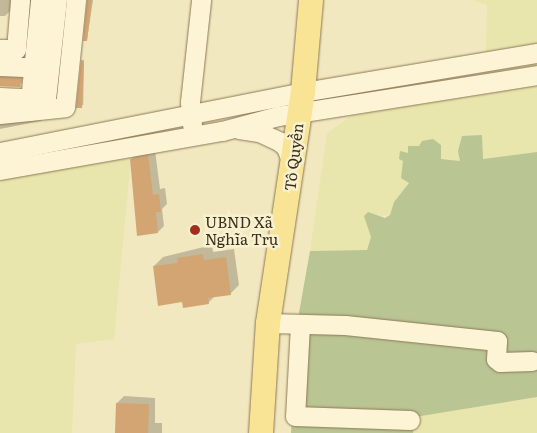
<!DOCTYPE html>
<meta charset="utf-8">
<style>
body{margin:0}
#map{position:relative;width:537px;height:433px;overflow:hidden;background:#f2e8c0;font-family:Literata,serif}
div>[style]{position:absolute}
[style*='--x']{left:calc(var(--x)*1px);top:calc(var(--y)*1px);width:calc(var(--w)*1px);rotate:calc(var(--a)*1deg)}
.farmland>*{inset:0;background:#e8e5ad}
.cemetery>*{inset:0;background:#b9c593}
.shadow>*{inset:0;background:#0003;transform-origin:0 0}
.building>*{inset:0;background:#d3a573;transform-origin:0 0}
.roads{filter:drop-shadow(0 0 1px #8c7956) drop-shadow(0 0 1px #8c7956)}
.minor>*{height:19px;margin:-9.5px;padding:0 9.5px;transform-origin:9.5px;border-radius:9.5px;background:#fcf4d4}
.major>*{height:24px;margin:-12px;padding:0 12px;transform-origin:12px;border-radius:12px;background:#f8e494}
.dots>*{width:14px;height:14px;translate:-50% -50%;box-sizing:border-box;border:2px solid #f8f1d0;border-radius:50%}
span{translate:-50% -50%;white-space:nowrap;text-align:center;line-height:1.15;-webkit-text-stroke:5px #f8f1d0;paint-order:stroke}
.street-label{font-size:15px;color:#3b2e1c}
.poi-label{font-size:15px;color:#3b2e1c}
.left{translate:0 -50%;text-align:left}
</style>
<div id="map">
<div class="farmland">
<i style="clip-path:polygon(473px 0,537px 0,537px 152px,482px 159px,482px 135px,462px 137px,461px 161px,441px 159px,419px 146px,408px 153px,403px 161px,409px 183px,394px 202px,390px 215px,375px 216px,369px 232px,371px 237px,367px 250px,310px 251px,327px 133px,351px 116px,485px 90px,487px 5px)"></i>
<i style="clip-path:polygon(132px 146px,114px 339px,76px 344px,72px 433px,0 433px,0 170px)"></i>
<i style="clip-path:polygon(537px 397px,537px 433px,413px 433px,414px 417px)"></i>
</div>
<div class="cemetery">
<i style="clip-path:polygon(482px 135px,483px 159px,537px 152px,537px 397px,415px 417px,413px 433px,291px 433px,297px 324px,310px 251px,367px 250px,371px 237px,364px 216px,368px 212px,385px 218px,390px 215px,394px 202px,409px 183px,401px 178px,403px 161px,399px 159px,400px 151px,408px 153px,408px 146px,419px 146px,422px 141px,433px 139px,441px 145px,441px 159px,460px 161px,458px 151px,462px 136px)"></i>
</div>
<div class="shadow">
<i style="clip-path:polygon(0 0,12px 0,11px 10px,5px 16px,0 16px)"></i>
<i style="clip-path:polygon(88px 0,93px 0,87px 40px)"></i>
<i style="left:84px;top:60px;width:45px;height:3px;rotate:91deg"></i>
<i style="clip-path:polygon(0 74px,22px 77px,22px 83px,0 86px)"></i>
<i style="clip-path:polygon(42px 120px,41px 121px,0 129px,0 121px)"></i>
<i style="clip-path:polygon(155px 150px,160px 189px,165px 188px,167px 204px,162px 209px,164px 226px,158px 232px,131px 159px,138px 152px)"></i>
<i style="clip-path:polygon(212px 245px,213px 252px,234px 249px,239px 285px,230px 294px,215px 296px,208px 303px,184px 301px,154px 266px,163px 257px)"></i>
<i style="clip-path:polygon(124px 396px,155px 398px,155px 423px,162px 423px,162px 433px,116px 433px,117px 403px)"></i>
</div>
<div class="building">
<i style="clip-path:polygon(87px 0,92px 0,87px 41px,83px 41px)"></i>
<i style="clip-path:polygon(81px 61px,84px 62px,82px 108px,76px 108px)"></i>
<i style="left:0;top:77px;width:21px;height:9px;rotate:3deg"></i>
<i style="clip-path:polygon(148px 155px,153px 195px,159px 194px,161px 212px,156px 212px,158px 233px,137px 236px,130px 159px)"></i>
<i style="clip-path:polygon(203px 254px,204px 260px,226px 257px,231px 295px,208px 298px,209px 304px,183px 308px,182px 302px,158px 306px,153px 266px,178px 263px,177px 258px)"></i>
<i style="left:116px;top:403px;width:33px;height:30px;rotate:2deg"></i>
</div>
<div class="roads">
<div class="minor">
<i style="--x:0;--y:49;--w:16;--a:0"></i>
<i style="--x:16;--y:49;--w:49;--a:-85.3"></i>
<i style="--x:0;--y:66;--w:46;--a:2.5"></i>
<i style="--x:0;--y:97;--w:41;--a:2.8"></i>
<i style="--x:45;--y:108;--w:109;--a:-83.7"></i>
<i style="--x:29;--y:111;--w:36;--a:-6"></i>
<i style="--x:65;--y:107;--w:108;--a:-84.1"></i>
<i style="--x:0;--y:114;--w:29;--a:-6"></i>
<i style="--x:29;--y:111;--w:112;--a:-84.3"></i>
<i style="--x:192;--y:125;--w:23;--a:-95"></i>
<i style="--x:190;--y:102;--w:103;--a:-83.8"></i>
<i style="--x:239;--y:129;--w:20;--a:9"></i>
<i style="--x:259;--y:132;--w:23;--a:25"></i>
<i style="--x:280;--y:142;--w:8;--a:40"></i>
<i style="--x:286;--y:147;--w:20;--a:70"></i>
<i style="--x:0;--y:152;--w:309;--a:-11.2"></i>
<i style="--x:303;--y:92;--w:237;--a:-9.5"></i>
<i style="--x:0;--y:170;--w:225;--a:-10"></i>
<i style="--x:222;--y:131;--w:58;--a:-15"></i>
<i style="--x:278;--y:116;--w:262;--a:-9"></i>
<i style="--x:268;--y:323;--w:77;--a:1.5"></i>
<i style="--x:345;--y:325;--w:153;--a:6"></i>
<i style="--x:497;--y:341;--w:18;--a:93"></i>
<i style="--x:496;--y:359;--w:5;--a:37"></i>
<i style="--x:500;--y:362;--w:32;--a:-2"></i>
<i style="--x:300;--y:325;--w:91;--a:93.1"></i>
<i style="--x:295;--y:416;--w:115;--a:2"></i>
</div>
<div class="major">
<i style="--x:261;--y:433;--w:110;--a:-86.4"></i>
<i style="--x:268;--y:323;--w:234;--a:-81.4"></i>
<i style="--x:303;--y:92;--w:92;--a:-85"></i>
</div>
</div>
<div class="dots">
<i style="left:195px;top:230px;background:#a12e21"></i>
</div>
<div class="street-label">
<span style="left:293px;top:157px;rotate:-83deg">Tô Quyền</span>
</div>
<div class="poi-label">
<span class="left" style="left:205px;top:230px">UBND Xã<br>Nghĩa Trụ</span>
</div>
</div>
